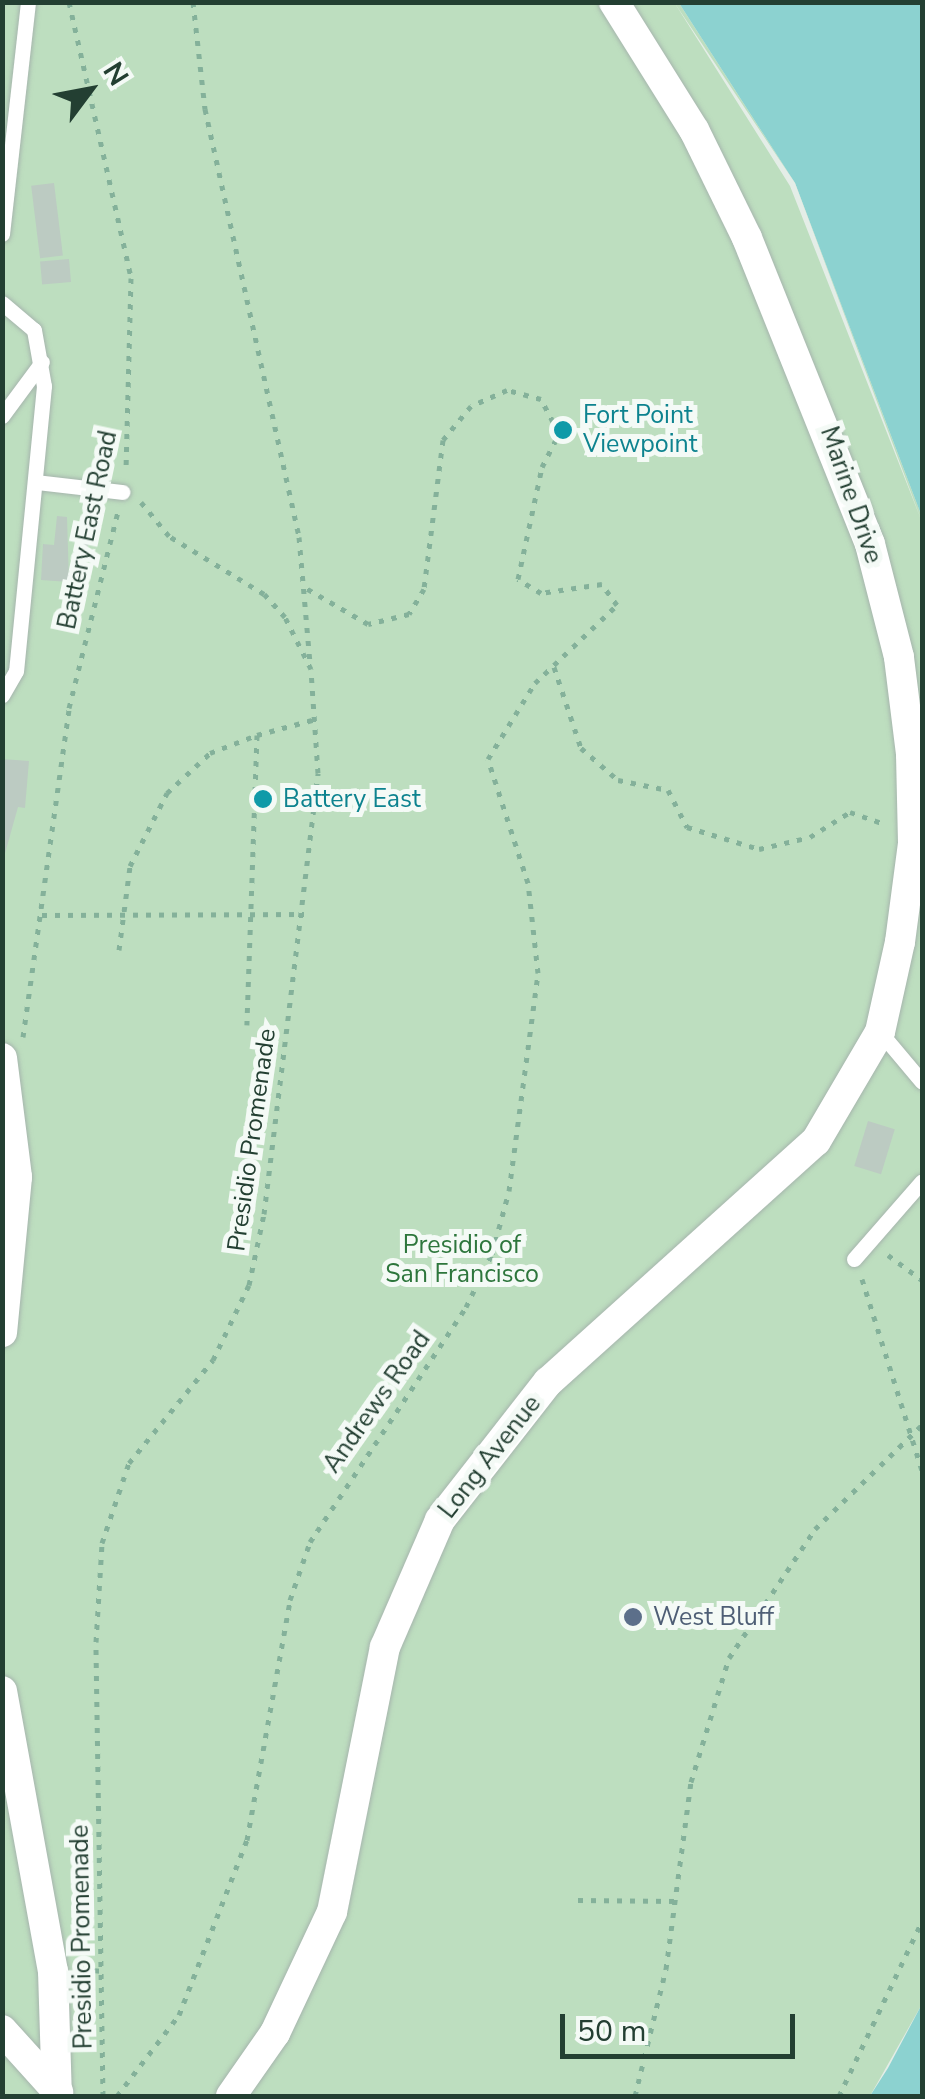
<!DOCTYPE html>
<style>
body{margin:0}
#map{position:relative;width:925px;height:2099px;overflow:hidden;background:#e4ede7;font-family:"Nunito Sans",sans-serif}
div>[style]{position:absolute}
[style*='--x']{left:calc(var(--x)*1px);top:calc(var(--y)*1px);width:calc(var(--w)*1px);rotate:calc(var(--a)*1deg)}
.green>*{inset:0;background:#bddebf}
.water>*{inset:0;background:#8cd2d0}
.pier>*{inset:0;background:#e4ede7}
.building>*{inset:0;background:#bccbc2;transform-origin:0 0}
.path>*{height:5px;margin-top:-2.5px;transform-origin:0;background:repeating-linear-gradient(90deg,#84b19a 0 5px,transparent 0 13px)}
.roads{filter:drop-shadow(0 0 2px #a6b5ad) drop-shadow(0 0 2px #a6b5ad)}
.service>*{height:15px;margin:-7.5px;padding:0 7.5px;transform-origin:7.5px;border-radius:7.5px;background:#fff}
.minor>*{height:30px;margin:-15px;padding:0 15px;transform-origin:15px;border-radius:15px;background:#fff}
.tertiary>*{height:30px;margin:-15px;padding:0 15px;transform-origin:15px;border-radius:15px;background:#fff}
.dots>*{width:28px;height:28px;translate:-50% -50%;box-sizing:border-box;border:5px solid #f4faf6;border-radius:50%}
span{translate:-50% -50%;white-space:nowrap;text-align:center;line-height:1.15;-webkit-text-stroke:10px #f4faf6;paint-order:stroke}
.culture-label{font-size:25px;color:#0d838f}
.left{translate:0 -50%;text-align:left}
.street-label{font-size:25px;color:#233f32}
.park-label{font-size:25px;color:#2d763c}
.service-label{font-size:25px;color:#4e5e75}
.frame{position:absolute;inset:0;border:5px solid #233f32;pointer-events:none}
.north{position:absolute;left:40px;top:40px;width:100px;height:100px;-webkit-text-stroke:8px #f4faf6;paint-order:stroke;rotate:58deg;font-size:28px;font-weight:700;line-height:40px;text-align:center;color:#233f32}
.north::after{content:'';display:block;margin:auto;width:35px;height:45px;background:#233f32;clip-path:polygon(50% 0,100% 100%,50% 72%,0 100%)}
.scale{position:absolute;left:560px;top:2014px;width:235px;height:45px;box-sizing:border-box;border:5px solid #233f32;border-top:0;padding-left:12px;font-size:30px;line-height:35px;white-space:nowrap;color:#233f32;-webkit-text-stroke:8px #f4faf6;paint-order:stroke}
</style>
<div id="map">
<div class="green">
<i style="clip-path:polygon(3px 3px,679px 3px,795px 183px,922px 517px,922px 2004px,870px 2096px,3px 2096px)"></i>
</div>
<div class="water">
<i style="clip-path:polygon(679px 3px,922px 3px,922px 517px,795px 183px)"></i>
<i style="clip-path:polygon(922px 2004px,922px 2096px,870px 2096px,888px 2068px)"></i>
</div>
<div class="pier">
<i style="clip-path:polygon(674px 2px,795px 183px,922px 522px,790px 186px)"></i>
</div>
<div class="building">
<i style="left:54px;top:183px;width:73px;height:23px;rotate:83deg"></i>
<i style="left:69px;top:259px;width:23px;height:29px;rotate:85deg"></i>
<i style="clip-path:polygon(57px 516px,67px 517px,69px 582px,41px 580px,43px 544px,54px 545px)"></i>
<i style="left:79px;top:525px;width:12px;height:58px;rotate:9deg"></i>
<i style="clip-path:polygon(2px 759px,29px 761px,25px 808px,18px 807px,4px 857px)"></i>
<i style="left:868px;top:1121px;width:28px;height:47px;rotate:17deg"></i>
</div>
<div class="path">
<i style="--x:69;--y:2;--w:283;--a:77.3"></i>
<i style="--x:131;--y:278;--w:194;--a:91.5"></i>
<i style="--x:193;--y:2;--w:108;--a:83.6"></i>
<i style="--x:205;--y:109;--w:438;--a:77.6"></i>
<i style="--x:299;--y:537;--w:126;--a:85"></i>
<i style="--x:554;--y:667;--w:85;--a:71.6"></i>
<i style="--x:581;--y:748;--w:49;--a:40.9"></i>
<i style="--x:618;--y:780;--w:51;--a:11.3"></i>
<i style="--x:668;--y:790;--w:42;--a:62.8"></i>
<i style="--x:687;--y:827;--w:75;--a:17"></i>
<i style="--x:759;--y:849;--w:52;--a:-13.2"></i>
<i style="--x:810;--y:837;--w:47;--a:-32"></i>
<i style="--x:850;--y:812;--w:34;--a:19"></i>
<i style="--x:257;--y:735;--w:61;--a:-15.2"></i>
<i style="--x:42;--y:915;--w:262;--a:-0.2"></i>
<i style="--x:119;--y:950;--w:85;--a:-82.5"></i>
<i style="--x:130;--y:866;--w:82;--a:-63.1"></i>
<i style="--x:167;--y:793;--w:59;--a:-42.9"></i>
<i style="--x:210;--y:753;--w:50;--a:-21"></i>
<i style="--x:257;--y:735;--w:290;--a:92"></i>
<i style="--x:23;--y:1037;--w:332;--a:-82"></i>
<i style="--x:69;--y:708;--w:202;--a:-76"></i>
<i style="--x:888;--y:1255;--w:42;--a:36.3"></i>
<i style="--x:862;--y:1279;--w:201;--a:72.6"></i>
<i style="--x:578;--y:1900;--w:98;--a:0.6"></i>
<i style="--x:81;--y:1969;--w:22;--a:5"></i>
<i style="--x:103;--y:2096;--w:454;--a:-90.9"></i>
<i style="--x:96;--y:1642;--w:99;--a:-86.5"></i>
<i style="--x:102;--y:1543;--w:84;--a:-71.4"></i>
<i style="--x:129;--y:1463;--w:133;--a:-50.8"></i>
<i style="--x:213;--y:1360;--w:83;--a:-64.4"></i>
<i style="--x:249;--y:1285;--w:73;--a:-78.1"></i>
<i style="--x:264;--y:1214;--w:444;--a:-83"></i>
<i style="--x:318;--y:773;--w:104;--a:-93.9"></i>
<i style="--x:311;--y:669;--w:58;--a:-116.6"></i>
<i style="--x:285;--y:617;--w:31;--a:-132"></i>
<i style="--x:264;--y:594;--w:111;--a:-148.6"></i>
<i style="--x:169;--y:536;--w:44;--a:-129.5"></i>
<i style="--x:117;--y:2096;--w:102;--a:-52.6"></i>
<i style="--x:179;--y:2015;--w:188;--a:-68.8"></i>
<i style="--x:247;--y:1840;--w:244;--a:-79.8"></i>
<i style="--x:290;--y:1600;--w:61;--a:-71"></i>
<i style="--x:310;--y:1542;--w:282;--a:-56.4"></i>
<i style="--x:466;--y:1307;--w:59;--a:-63.9"></i>
<i style="--x:492;--y:1254;--w:65;--a:-74.9"></i>
<i style="--x:509;--y:1191;--w:220;--a:-82.4"></i>
<i style="--x:538;--y:973;--w:91;--a:-96.3"></i>
<i style="--x:528;--y:883;--w:130;--a:-107.9"></i>
<i style="--x:488;--y:759;--w:89;--a:-58.3"></i>
<i style="--x:535;--y:683;--w:113;--a:-43.6"></i>
<i style="--x:617;--y:605;--w:26;--a:-126"></i>
<i style="--x:602;--y:584;--w:62;--a:171.6"></i>
<i style="--x:541;--y:593;--w:27;--a:-149"></i>
<i style="--x:518;--y:579;--w:115;--a:-77.9"></i>
<i style="--x:542;--y:467;--w:38;--a:-63"></i>
<i style="--x:559;--y:433;--w:38;--a:-118"></i>
<i style="--x:541;--y:399;--w:35;--a:-165"></i>
<i style="--x:507;--y:390;--w:39;--a:156"></i>
<i style="--x:471;--y:406;--w:44;--a:129.5"></i>
<i style="--x:443;--y:440;--w:150;--a:97.3"></i>
<i style="--x:424;--y:589;--w:29;--a:121"></i>
<i style="--x:409;--y:614;--w:42;--a:166.3"></i>
<i style="--x:368;--y:624;--w:72;--a:-149.9"></i>
<i style="--x:635;--y:2096;--w:131;--a:-76.3"></i>
<i style="--x:666;--y:1969;--w:189;--a:-82.4"></i>
<i style="--x:691;--y:1782;--w:130;--a:-73"></i>
<i style="--x:729;--y:1658;--w:155;--a:-56.3"></i>
<i style="--x:815;--y:1529;--w:149;--a:-44.2"></i>
<i style="--x:839;--y:2096;--w:194;--a:-64.6"></i>
</div>
<div class="roads">
<div class="service">
<i style="--x:2;--y:234;--w:233;--a:-83.6"></i>
<i style="--x:2;--y:303;--w:42;--a:40.2"></i>
<i style="--x:34;--y:330;--w:57;--a:79.9"></i>
<i style="--x:44;--y:386;--w:286;--a:95.6"></i>
<i style="--x:16;--y:671;--w:28;--a:120"></i>
<i style="--x:2;--y:416;--w:67;--a:-53.5"></i>
<i style="--x:36;--y:482;--w:87;--a:6.6"></i>
<i style="--x:880;--y:1032;--w:65;--a:50"></i>
<i style="--x:854;--y:1259;--w:103;--a:-48.9"></i>
</div>
<div class="minor">
<i style="--x:2;--y:2030;--w:84;--a:47.9"></i>
<i style="--x:231;--y:2096;--w:77;--a:-55.1"></i>
<i style="--x:275;--y:2033;--w:134;--a:-64.8"></i>
<i style="--x:332;--y:1912;--w:270;--a:-78.7"></i>
<i style="--x:385;--y:1647;--w:138;--a:-66.6"></i>
<i style="--x:440;--y:1520;--w:175;--a:-52"></i>
<i style="--x:548;--y:1382;--w:360;--a:-42"></i>
<i style="--x:816;--y:1141;--w:126;--a:-59.6"></i>
<i style="--x:880;--y:1032;--w:92;--a:-77.5"></i>
<i style="--x:900;--y:942;--w:100;--a:-82.5"></i>
<i style="--x:913;--y:843;--w:89;--a:-91.3"></i>
<i style="--x:911;--y:754;--w:98;--a:-97.1"></i>
<i style="--x:899;--y:657;--w:117;--a:-104.4"></i>
<i style="--x:870;--y:544;--w:330;--a:-111.9"></i>
<i style="--x:747;--y:238;--w:120;--a:-116.1"></i>
<i style="--x:694;--y:130;--w:151;--a:-122"></i>
</div>
<div class="tertiary">
<i style="--x:2;--y:1058;--w:120;--a:82.8"></i>
<i style="--x:17;--y:1177;--w:156;--a:95.5"></i>
<i style="--x:2;--y:1691;--w:285;--a:79.7"></i>
<i style="--x:53;--y:1971;--w:125;--a:88.2"></i>
</div>
</div>
<div class="dots">
<i style="left:563px;top:430px;background:#0f9aa8"></i>
<i style="left:263px;top:799px;background:#0f9aa8"></i>
<i style="left:633px;top:1617px;background:#5c6f8a"></i>
</div>
<div class="culture-label">
<span class="left" style="left:583px;top:430px">Fort Point<br>Viewpoint</span>
<span class="left" style="left:283px;top:799px">Battery East</span>
</div>
<div class="street-label">
<span style="left:851px;top:495px;rotate:71deg">Marine Drive</span>
<span style="left:88px;top:530px;rotate:-78deg">Battery East Road</span>
<span style="left:252px;top:1140px;rotate:-82deg">Presidio Promenade</span>
<span style="left:377px;top:1402px;rotate:-55deg">Andrews Road</span>
<span style="left:490px;top:1457px;rotate:-52deg">Long Avenue</span>
<span style="left:82px;top:1937px;rotate:-91deg">Presidio Promenade</span>
</div>
<div class="park-label">
<span style="left:462px;top:1260px">Presidio of<br>San Francisco</span>
</div>
<div class="service-label">
<span class="left" style="left:653px;top:1617px">West Bluff</span>
</div>
<div class="frame"></div>
<div class="north">N</div>
<div class="scale">50 m</div>
</div>
